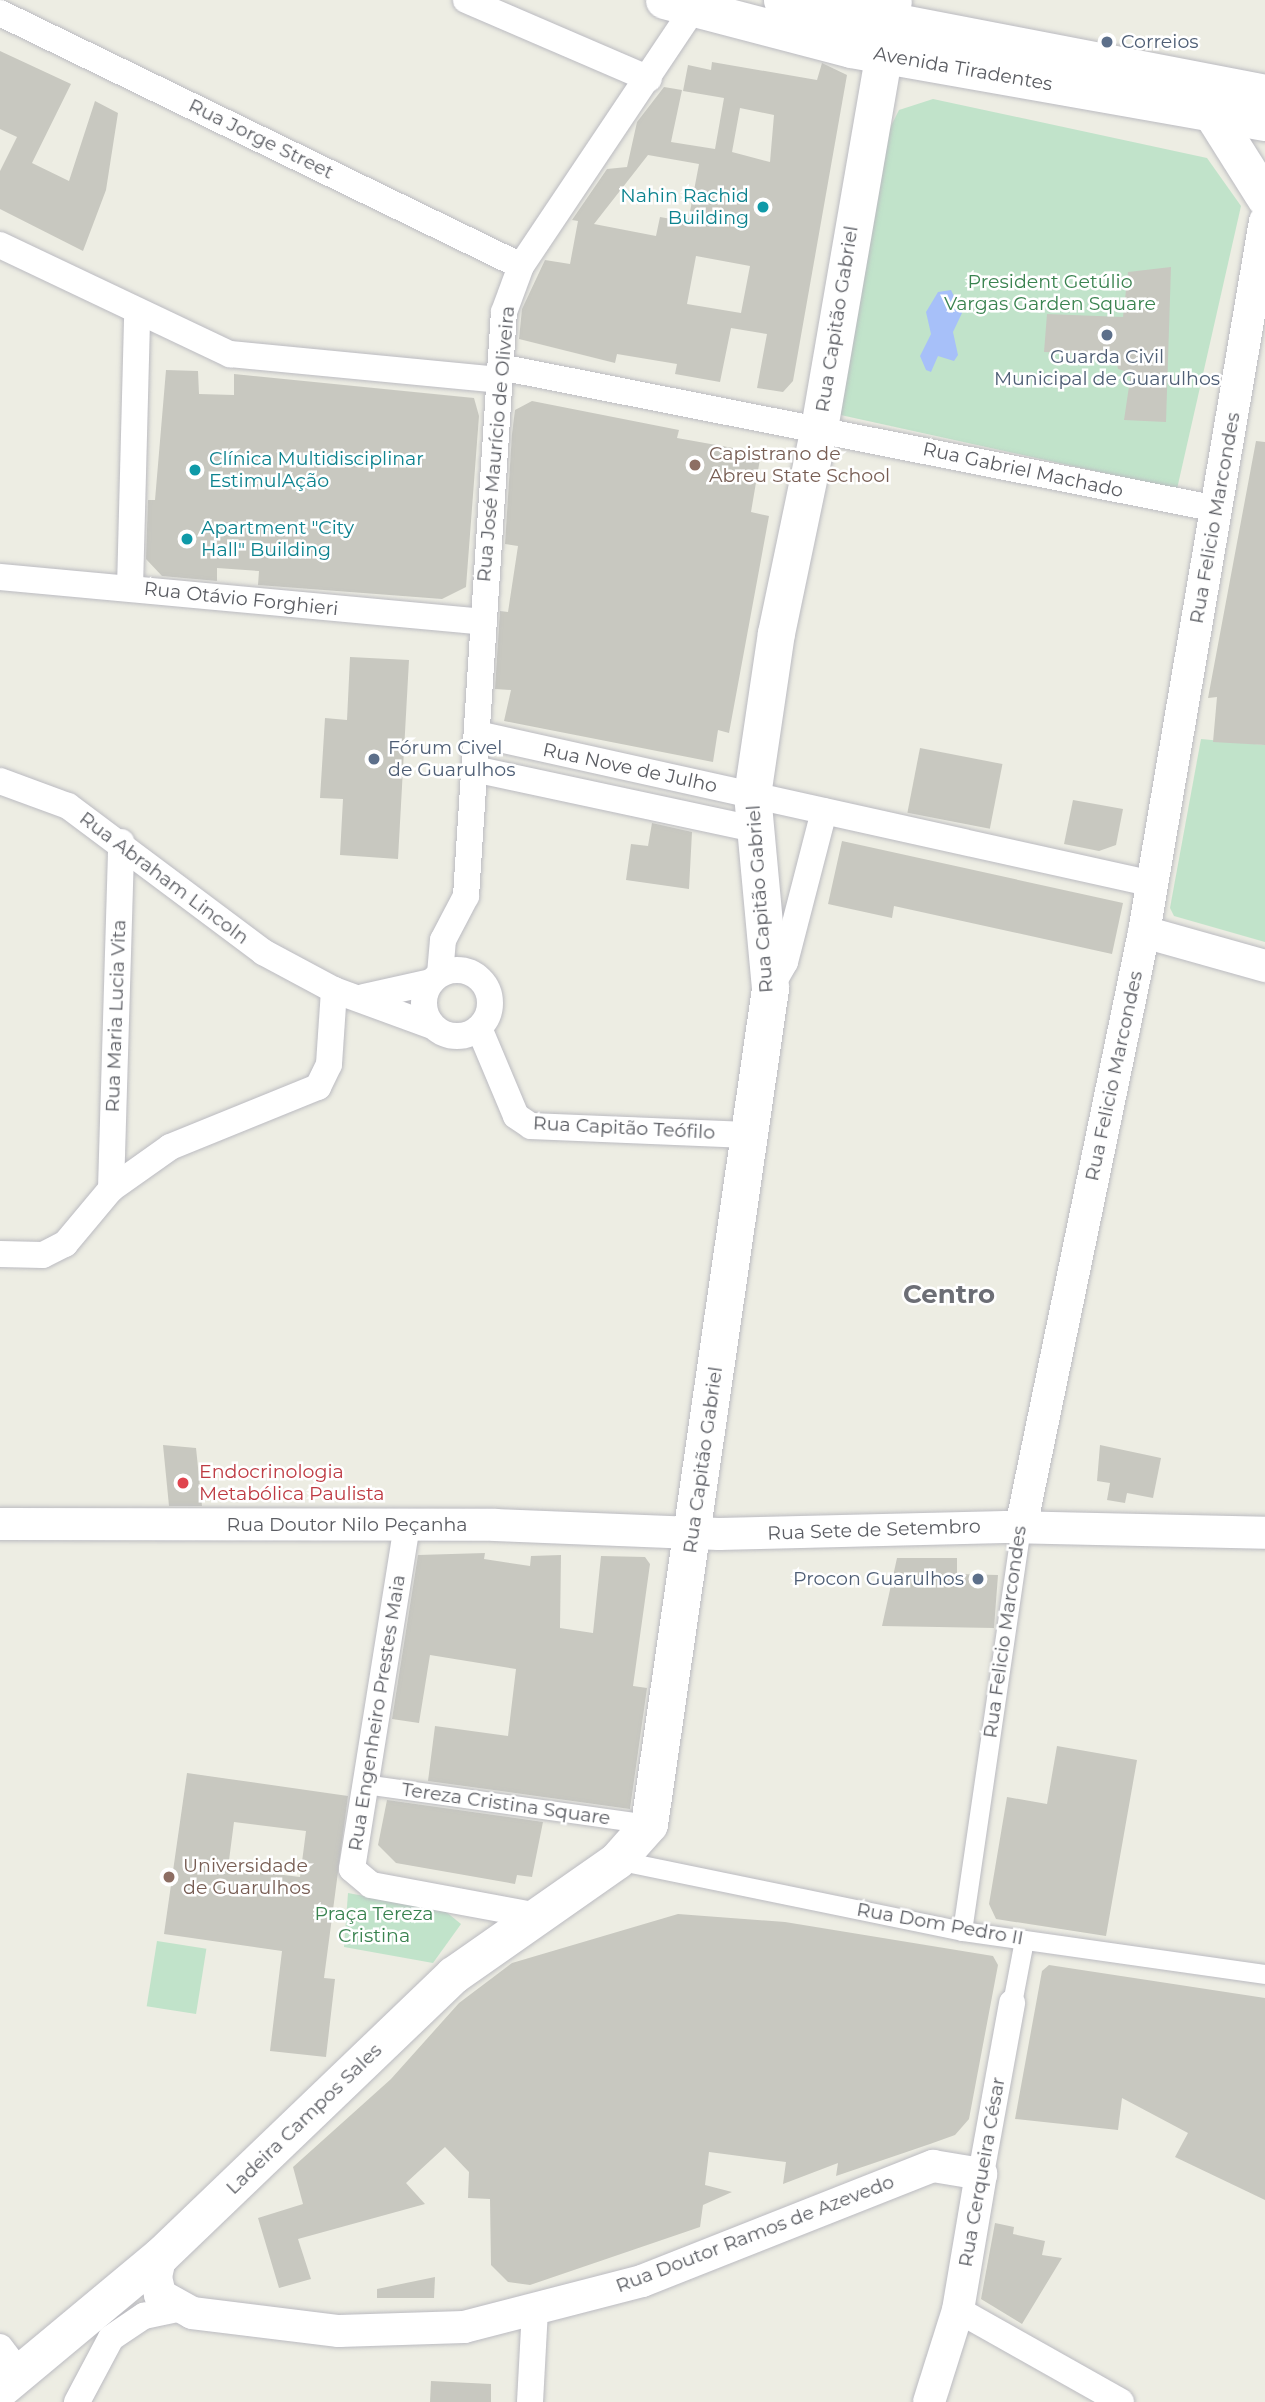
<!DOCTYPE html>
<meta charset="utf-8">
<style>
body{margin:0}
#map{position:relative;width:1265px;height:2402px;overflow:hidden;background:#edede3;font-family:Montserrat,sans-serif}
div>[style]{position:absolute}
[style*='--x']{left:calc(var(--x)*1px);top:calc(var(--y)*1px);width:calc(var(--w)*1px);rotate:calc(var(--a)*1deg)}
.green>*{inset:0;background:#c1e3ca;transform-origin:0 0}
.water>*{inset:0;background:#a7c0f9}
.building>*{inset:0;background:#c8c8c0;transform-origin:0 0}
.roads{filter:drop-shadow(0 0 2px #bbbbc1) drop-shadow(0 0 2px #bbbbc1)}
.pedestrian>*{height:19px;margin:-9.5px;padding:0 9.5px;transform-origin:9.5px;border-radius:9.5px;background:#fff}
.minor>*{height:26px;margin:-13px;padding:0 13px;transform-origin:13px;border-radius:13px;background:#fff}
.minor>.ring{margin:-13px;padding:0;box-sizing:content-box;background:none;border:26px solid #fff;border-radius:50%}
.tertiary>*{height:32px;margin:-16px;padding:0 16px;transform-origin:16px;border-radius:16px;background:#fff}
.secondary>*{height:37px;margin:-18.5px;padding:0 18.5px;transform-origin:18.5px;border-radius:18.5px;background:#fff}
.dots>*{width:19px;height:19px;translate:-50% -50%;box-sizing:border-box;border:4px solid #fff;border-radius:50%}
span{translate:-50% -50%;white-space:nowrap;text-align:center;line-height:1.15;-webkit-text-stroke:5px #fff;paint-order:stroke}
.service-label{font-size:19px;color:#4e5e75}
.left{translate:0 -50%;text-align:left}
.right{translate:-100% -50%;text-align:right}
.street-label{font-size:19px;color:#5b5d63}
.culture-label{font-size:19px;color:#0d838f}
.park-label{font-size:19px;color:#3a8350}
.education-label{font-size:19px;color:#785e54}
.health-label{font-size:19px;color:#be3a42}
.district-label{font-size:26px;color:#6c6e75;font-weight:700}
</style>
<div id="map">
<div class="green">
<i style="clip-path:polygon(933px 99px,1207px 158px,1241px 206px,1177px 489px,836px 414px,885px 138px,899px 110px)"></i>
<i style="clip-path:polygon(1201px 739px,1265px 745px,1265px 942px,1174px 916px,1170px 908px)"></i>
<i style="clip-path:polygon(348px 1893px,445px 1911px,461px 1924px,433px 1963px,344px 1947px)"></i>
<i style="left:157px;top:1941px;width:50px;height:66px;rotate:9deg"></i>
</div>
<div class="water">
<i style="clip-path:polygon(951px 290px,962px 313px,953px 332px,958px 355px,954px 361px,938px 356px,931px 372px,926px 370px,920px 356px,931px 334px,926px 312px,938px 292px)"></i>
</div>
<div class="building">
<i style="clip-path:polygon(0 51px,71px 84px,32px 163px,69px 181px,95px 101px,118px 113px,106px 190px,83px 251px,0 209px,0 171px,17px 137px,0 129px)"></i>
<i style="clip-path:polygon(evenodd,712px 62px,817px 80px,822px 63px,847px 75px,793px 381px,783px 392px,757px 388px,767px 334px,731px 328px,720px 382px,675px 374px,677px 364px,617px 354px,615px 363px,519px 339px,522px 309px,545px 260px,570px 264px,578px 221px,572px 220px,607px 169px,627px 167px,637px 122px,664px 87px,682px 90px,671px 142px,715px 149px,724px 98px,683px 91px,688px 65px,711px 70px,712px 62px,740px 108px,774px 115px,770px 162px,732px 152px,740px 108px,712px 62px,648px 155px,699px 164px,688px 222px,660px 217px,656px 236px,594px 224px,648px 155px,712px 62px,696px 256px,750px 266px,741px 313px,687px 304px,696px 256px)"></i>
<i style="clip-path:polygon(1171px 267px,1166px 422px,1124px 420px,1131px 373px,1118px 369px,1115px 354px,1044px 352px,1047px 314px,1123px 317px,1128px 272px)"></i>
<i style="clip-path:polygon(166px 370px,198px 371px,199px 394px,234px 395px,234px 374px,474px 398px,479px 416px,466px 587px,442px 599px,258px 585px,259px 571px,217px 568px,217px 581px,162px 576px,146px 559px,148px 500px,155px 500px)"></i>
<i style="clip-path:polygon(532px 401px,679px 430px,677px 438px,761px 453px,751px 512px,769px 516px,729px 733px,718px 730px,713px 762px,504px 721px,511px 690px,495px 689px,500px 611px,508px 612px,518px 546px,505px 544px,512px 434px,515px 410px)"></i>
<i style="clip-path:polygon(1256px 441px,1265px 442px,1265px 745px,1213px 742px,1217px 697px,1208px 698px)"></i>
<i style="clip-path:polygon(350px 657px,409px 660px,398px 859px,340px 855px,343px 799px,320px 798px,325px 718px,347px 720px)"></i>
<i style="left:920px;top:748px;width:84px;height:66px;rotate:11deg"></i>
<i style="clip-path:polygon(1073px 800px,1123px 809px,1116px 845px,1099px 851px,1064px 844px)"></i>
<i style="clip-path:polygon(652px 823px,692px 832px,689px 889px,626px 880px,631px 844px,648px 846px)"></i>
<i style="clip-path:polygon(842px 841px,1123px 903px,1112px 954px,894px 906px,892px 918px,828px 904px)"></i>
<i style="clip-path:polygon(163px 1445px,196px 1448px,202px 1506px,169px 1506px)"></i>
<i style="clip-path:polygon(1100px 1445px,1161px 1458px,1153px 1498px,1127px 1493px,1125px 1503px,1107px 1500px,1110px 1483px,1097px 1481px)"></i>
<i style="clip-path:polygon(485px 1553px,484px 1559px,530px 1566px,531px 1556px,561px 1555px,560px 1628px,593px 1633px,601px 1556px,645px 1557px,650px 1564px,633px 1686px,647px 1688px,630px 1809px,428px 1781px,435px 1726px,508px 1736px,516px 1669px,430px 1655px,419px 1723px,392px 1719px,418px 1555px)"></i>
<i style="clip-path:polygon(897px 1558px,957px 1558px,957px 1574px,998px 1575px,994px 1628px,882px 1626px)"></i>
<i style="clip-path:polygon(1057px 1746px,1137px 1760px,1106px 1936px,996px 1919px,989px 1904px,1007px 1797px,1047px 1804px)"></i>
<i style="clip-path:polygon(evenodd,187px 1773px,348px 1796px,324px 1978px,335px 1979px,326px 2057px,270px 2051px,282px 1951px,164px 1934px,187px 1773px,234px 1822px,306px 1831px,300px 1877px,228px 1868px,234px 1822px)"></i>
<i style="clip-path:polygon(387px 1800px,543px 1822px,532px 1877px,517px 1875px,515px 1884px,396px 1863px,378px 1845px)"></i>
<i style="clip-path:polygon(678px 1914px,785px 1922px,993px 1956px,998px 1965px,969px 2119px,955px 2135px,930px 2144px,836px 2176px,838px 2163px,783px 2184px,786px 2162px,709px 2152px,705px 2185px,732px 2192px,703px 2205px,700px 2227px,530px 2285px,508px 2282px,491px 2265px,490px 2199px,468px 2198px,469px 2172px,445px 2147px,406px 2183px,425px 2204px,298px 2239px,311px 2279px,279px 2288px,258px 2218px,303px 2204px,293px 2167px,391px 2079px,459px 2003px,512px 1963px)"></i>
<i style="clip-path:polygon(1049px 1965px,1265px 1998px,1265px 2200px,1175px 2157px,1188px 2133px,1122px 2098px,1118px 2130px,1015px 2119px,1042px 1971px)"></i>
<i style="clip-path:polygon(995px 2223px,1014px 2227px,1013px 2234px,1045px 2241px,1042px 2255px,1062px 2258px,1022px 2324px,981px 2299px)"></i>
<i style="clip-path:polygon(435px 2277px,434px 2298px,377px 2298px,377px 2289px)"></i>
<i style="clip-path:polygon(431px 2381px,491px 2384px,491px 2402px,430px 2402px)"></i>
</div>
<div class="roads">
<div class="pedestrian">
<i style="--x:364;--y:1784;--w:288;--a:8"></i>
<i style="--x:617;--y:1860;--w:352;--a:11.6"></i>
<i style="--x:962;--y:1931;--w:306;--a:8.1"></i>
<i style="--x:962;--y:1931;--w:408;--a:-81.7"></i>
<i style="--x:1012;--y:2003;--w:64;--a:-79.2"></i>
</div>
<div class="minor">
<i style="--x:466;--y:0;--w:199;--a:23.3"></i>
<i style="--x:0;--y:13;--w:579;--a:25.9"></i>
<i style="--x:0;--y:245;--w:255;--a:25.4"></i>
<i style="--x:230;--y:354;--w:270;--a:5.5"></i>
<i style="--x:500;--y:367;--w:731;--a:11.2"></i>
<i style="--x:0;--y:577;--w:484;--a:5.3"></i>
<i style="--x:130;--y:588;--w:274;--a:-88.5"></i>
<i style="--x:477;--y:734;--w:692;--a:12.51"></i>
<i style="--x:474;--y:769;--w:287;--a:12.1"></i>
<i style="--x:0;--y:781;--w:72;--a:20.2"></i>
<i style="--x:68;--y:806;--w:244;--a:36.8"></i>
<i style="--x:263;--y:952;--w:81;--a:28.2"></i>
<i style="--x:334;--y:990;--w:104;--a:20.2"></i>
<i class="ring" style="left:424px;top:970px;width:40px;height:40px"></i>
<i style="--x:440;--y:974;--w:34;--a:-85"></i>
<i style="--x:443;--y:940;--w:50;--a:-62.4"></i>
<i style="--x:466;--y:896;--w:585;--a:-86.28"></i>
<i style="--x:504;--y:312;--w:49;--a:-69.7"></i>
<i style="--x:521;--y:266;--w:320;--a:-56.2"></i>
<i style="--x:770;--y:988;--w:30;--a:-60"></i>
<i style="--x:785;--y:962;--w:156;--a:-75.5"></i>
<i style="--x:364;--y:997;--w:69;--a:-12.6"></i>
<i style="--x:479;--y:1028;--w:95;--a:67.2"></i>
<i style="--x:516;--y:1116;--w:18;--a:34"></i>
<i style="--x:531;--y:1126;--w:216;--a:2.4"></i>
<i style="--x:111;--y:1189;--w:347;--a:-88.3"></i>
<i style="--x:0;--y:1254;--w:43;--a:1.3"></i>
<i style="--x:43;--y:1255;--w:25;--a:-27"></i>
<i style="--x:65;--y:1244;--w:72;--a:-50.1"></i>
<i style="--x:111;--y:1189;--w:72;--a:-35.4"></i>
<i style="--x:170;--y:1147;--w:160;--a:-22.1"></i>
<i style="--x:318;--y:1087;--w:25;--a:-64"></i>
<i style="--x:329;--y:1064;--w:74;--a:-86.1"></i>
<i style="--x:407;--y:1525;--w:348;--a:99.1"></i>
<i style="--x:352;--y:1869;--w:25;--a:40"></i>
<i style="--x:371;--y:1885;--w:175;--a:10.5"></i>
<i style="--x:981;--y:2174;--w:174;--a:-79.7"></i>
<i style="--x:958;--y:2310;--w:187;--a:29.4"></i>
<i style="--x:0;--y:2347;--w:31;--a:53"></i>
<i style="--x:77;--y:2402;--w:72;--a:-62"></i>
<i style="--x:111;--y:2338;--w:40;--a:-34"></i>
<i style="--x:144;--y:2316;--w:34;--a:-12"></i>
<i style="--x:530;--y:2402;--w:93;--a:-86.9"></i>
</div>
<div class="tertiary">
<i style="--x:1144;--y:932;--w:126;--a:15.7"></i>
<i style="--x:0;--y:1524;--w:495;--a:0.1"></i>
<i style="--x:495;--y:1525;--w:224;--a:2.3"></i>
<i style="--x:719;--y:1534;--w:288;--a:-1.4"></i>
<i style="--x:1007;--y:1527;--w:258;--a:1.3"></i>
<i style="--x:1021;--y:1527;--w:608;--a:-78.32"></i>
<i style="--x:1144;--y:932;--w:721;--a:-80.34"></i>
<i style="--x:161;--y:2255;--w:23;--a:103"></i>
<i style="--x:156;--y:2277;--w:18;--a:77"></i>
<i style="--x:160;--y:2295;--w:37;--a:29"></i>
<i style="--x:192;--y:2313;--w:148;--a:7"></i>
<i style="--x:339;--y:2331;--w:125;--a:-1.8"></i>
<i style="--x:464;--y:2327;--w:184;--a:-14.5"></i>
<i style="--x:642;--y:2281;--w:313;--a:-21.6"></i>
<i style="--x:933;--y:2166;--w:49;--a:9.5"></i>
<i style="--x:981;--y:2174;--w:138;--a:99.6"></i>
<i style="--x:958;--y:2310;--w:96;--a:107.5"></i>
</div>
<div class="secondary">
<i style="--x:664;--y:0;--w:193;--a:14.7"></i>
<i style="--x:851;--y:49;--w:420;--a:10"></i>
<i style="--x:782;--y:0;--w:492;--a:10.9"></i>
<i style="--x:1204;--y:101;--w:115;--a:57.8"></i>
<i style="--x:0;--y:2389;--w:209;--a:-39.8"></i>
<i style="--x:161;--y:2255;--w:405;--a:-43.8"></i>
<i style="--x:453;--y:1975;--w:200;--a:-35"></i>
<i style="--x:617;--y:1860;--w:48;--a:-48.4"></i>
<i style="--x:649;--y:1824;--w:845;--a:-81.76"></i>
<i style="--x:770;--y:988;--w:194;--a:-95.3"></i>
<i style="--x:752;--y:795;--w:164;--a:-81.6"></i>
<i style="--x:776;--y:633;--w:209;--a:-78.2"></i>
<i style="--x:819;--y:428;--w:434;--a:-80.2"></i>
</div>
</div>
<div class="dots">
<i style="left:1107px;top:42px;background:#5c6f8a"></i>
<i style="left:763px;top:207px;background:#0f9aa8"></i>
<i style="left:1107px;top:335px;background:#5c6f8a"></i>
<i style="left:695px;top:465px;background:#8d6e63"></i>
<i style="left:195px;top:470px;background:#0f9aa8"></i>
<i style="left:187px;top:539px;background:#0f9aa8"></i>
<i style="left:374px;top:759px;background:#5c6f8a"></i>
<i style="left:183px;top:1483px;background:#e0444e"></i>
<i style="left:978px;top:1579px;background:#5c6f8a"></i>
<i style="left:169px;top:1877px;background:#8d6e63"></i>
</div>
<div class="service-label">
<span class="left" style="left:1121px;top:42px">Correios</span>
<span style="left:1107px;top:368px">Guarda Civil<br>Municipal de Guarulhos</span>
<span class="left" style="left:388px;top:759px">Fórum Civel<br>de Guarulhos</span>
<span class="right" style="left:964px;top:1579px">Procon Guarulhos</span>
</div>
<div class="street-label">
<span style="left:963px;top:69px;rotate:10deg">Avenida Tiradentes</span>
<span style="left:261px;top:139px;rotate:26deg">Rua Jorge Street</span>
<span style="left:837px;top:319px;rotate:-81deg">Rua Capitão Gabriel</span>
<span style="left:496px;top:444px;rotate:-85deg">Rua José Maurício de Oliveira</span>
<span style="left:1023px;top:470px;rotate:12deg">Rua Gabriel Machado</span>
<span style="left:1215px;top:518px;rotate:-80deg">Rua Felicio Marcondes</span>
<span style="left:241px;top:599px;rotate:6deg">Rua Otávio Forghieri</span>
<span style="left:630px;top:768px;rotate:12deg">Rua Nove de Julho</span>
<span style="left:164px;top:878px;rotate:37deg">Rua Abraham Lincoln</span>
<span style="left:760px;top:899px;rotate:-94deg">Rua Capitão Gabriel</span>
<span style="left:116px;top:1016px;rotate:-88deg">Rua Maria Lucia Vita</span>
<span style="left:1114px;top:1076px;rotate:-78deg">Rua Felicio Marcondes</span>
<span style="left:624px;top:1128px;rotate:3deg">Rua Capitão Teófilo</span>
<span style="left:703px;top:1460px;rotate:-82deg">Rua Capitão Gabriel</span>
<span style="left:347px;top:1525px">Rua Doutor Nilo Peçanha</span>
<span style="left:874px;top:1530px;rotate:-2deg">Rua Sete de Setembro</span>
<span style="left:1005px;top:1632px;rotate:-82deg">Rua Felicio Marcondes</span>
<span style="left:377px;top:1713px;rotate:-81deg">Rua Engenheiro Prestes Maia</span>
<span style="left:506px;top:1804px;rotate:8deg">Tereza Cristina Square</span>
<span style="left:940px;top:1924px;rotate:10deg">Rua Dom Pedro II</span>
<span style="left:304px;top:2119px;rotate:-44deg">Ladeira Campos Sales</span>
<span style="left:982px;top:2172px;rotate:-80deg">Rua Cerqueira César</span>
<span style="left:755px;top:2234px;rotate:-21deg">Rua Doutor Ramos de Azevedo</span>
</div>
<div class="culture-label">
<span class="right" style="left:749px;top:207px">Nahin Rachid<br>Building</span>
<span class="left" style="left:209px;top:470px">Clínica Multidisciplinar<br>EstimulAção</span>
<span class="left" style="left:201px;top:539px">Apartment "City<br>Hall" Building</span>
</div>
<div class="park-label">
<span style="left:1050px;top:293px">President Getúlio<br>Vargas Garden Square</span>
<span style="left:374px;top:1925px">Praça Tereza<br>Cristina</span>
</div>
<div class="education-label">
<span class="left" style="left:709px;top:465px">Capistrano de<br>Abreu State School</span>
<span class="left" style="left:183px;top:1877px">Universidade<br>de Guarulhos</span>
</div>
<div class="health-label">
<span class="left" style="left:199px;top:1483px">Endocrinologia<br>Metabólica Paulista</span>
</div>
<div class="district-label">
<span style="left:949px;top:1295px">Centro</span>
</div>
</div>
